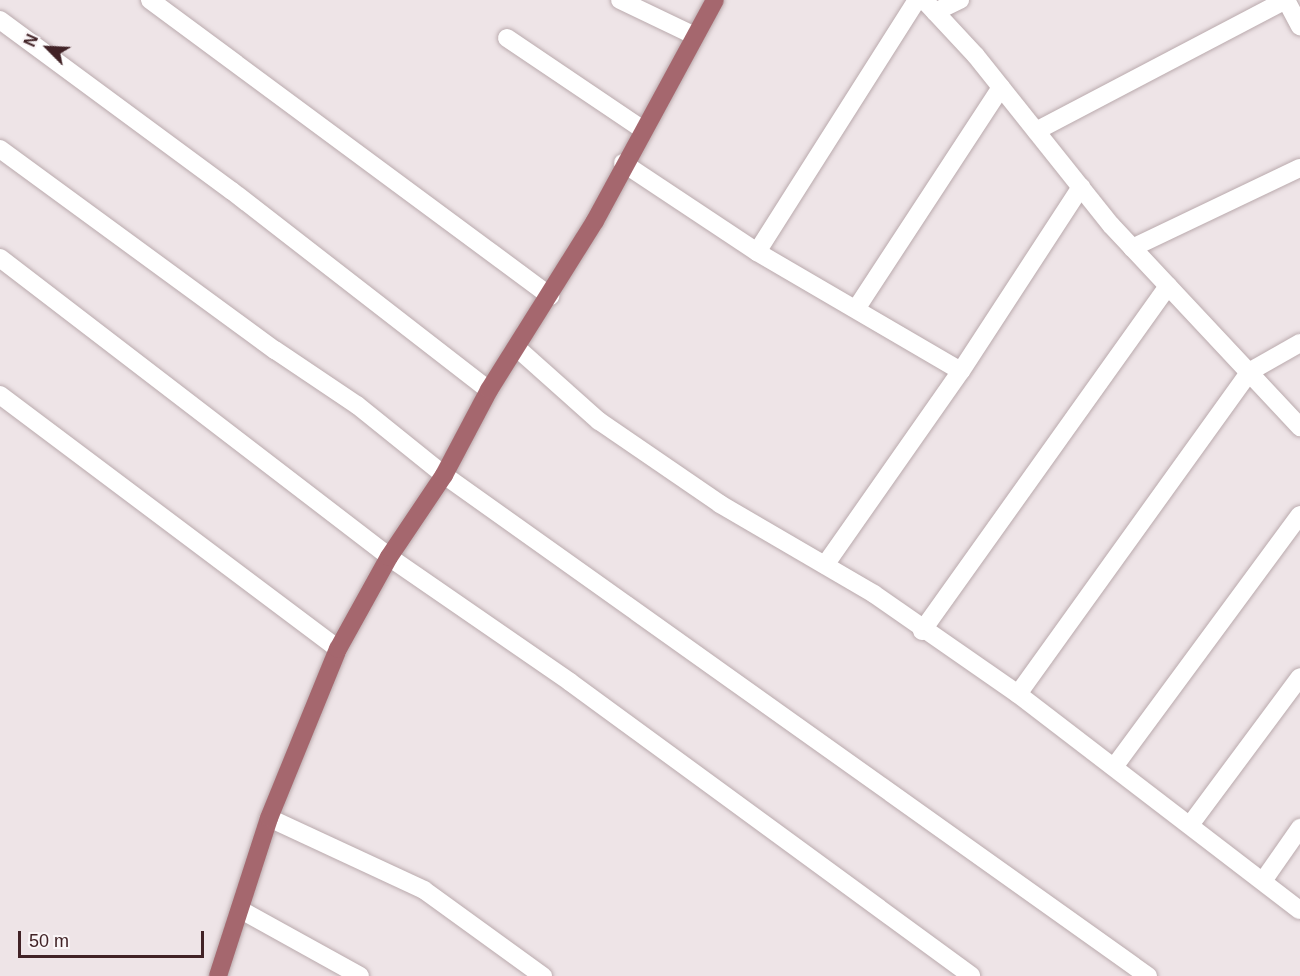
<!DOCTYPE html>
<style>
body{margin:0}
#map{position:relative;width:1300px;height:976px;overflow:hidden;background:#eee4e7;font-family:Arial,sans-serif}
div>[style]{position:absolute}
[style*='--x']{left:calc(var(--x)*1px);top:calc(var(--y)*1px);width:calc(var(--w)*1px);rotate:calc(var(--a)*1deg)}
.roads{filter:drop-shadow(0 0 2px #baaaad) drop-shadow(0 0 2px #baaaad)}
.minor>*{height:18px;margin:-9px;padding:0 9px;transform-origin:9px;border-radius:9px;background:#fff}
.major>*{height:18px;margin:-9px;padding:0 9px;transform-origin:9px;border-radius:9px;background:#a5676e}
span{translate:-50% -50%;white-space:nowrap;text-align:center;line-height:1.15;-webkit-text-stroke:4.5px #faf5f7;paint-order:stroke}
.north{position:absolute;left:18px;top:18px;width:60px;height:60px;-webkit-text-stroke:4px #faf5f7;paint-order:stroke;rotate:294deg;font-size:16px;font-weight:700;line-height:24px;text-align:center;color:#412226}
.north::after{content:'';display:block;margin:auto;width:21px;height:27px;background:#412226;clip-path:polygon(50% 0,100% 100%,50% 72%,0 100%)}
.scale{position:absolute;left:18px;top:931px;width:186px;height:27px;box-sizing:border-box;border:3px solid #412226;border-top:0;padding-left:8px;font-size:18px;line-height:21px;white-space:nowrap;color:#412226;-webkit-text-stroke:4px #faf5f7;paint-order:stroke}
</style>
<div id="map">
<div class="roads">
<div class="minor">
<i style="--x:150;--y:0;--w:498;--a:36.5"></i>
<i style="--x:620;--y:0;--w:81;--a:25.6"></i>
<i style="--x:924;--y:0;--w:76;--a:47.1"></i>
<i style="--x:976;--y:56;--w:216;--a:51.4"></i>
<i style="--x:1111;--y:225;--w:277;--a:46.9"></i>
<i style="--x:1286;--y:0;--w:30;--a:62"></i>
<i style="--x:935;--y:12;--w:28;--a:-26"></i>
<i style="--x:0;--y:20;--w:288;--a:36.4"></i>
<i style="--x:232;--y:191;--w:325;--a:37.8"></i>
<i style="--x:507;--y:38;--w:163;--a:34"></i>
<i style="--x:1036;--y:131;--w:282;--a:-27.7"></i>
<i style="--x:0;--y:149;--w:341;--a:36.2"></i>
<i style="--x:275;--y:350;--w:99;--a:33.9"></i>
<i style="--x:357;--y:405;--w:112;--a:38.8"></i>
<i style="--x:444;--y:475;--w:864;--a:35.44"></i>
<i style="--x:623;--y:163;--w:161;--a:33.6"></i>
<i style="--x:757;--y:252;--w:236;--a:30.3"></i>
<i style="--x:961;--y:371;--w:220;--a:-56.9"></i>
<i style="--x:1132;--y:248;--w:186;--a:-25.5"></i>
<i style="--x:757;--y:252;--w:299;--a:-57.6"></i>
<i style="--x:0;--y:258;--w:491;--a:37.5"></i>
<i style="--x:389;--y:557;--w:220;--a:34.6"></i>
<i style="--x:570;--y:682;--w:497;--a:36.2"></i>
<i style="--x:856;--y:309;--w:265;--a:-56.8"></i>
<i style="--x:517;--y:348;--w:110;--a:41.7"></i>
<i style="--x:599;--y:421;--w:147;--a:34.4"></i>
<i style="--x:720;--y:504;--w:178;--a:30.3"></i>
<i style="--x:874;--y:594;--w:175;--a:34.8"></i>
<i style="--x:1018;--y:694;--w:355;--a:37.5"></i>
<i style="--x:0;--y:395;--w:423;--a:36.9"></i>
<i style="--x:825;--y:565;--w:237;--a:-55"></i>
<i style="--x:922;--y:631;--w:424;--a:-54.5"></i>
<i style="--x:1018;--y:694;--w:396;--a:-54.3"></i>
<i style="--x:1249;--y:372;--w:59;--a:-29.6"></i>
<i style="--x:1114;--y:767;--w:313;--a:-53.6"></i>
<i style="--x:269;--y:818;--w:171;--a:24.9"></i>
<i style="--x:424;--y:890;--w:147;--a:35.9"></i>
<i style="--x:1190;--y:825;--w:184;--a:-53.4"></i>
<i style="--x:1263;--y:881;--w:65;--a:-55.1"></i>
<i style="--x:241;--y:910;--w:136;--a:29"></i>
</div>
<div class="major">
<i style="--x:218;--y:976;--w:166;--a:-72.1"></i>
<i style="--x:269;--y:818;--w:183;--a:-67.8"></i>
<i style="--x:338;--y:649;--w:105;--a:-61"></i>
<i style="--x:389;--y:557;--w:99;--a:-56.1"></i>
<i style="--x:444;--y:475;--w:96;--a:-62.1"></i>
<i style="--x:489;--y:390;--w:199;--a:-57.9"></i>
<i style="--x:595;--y:221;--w:251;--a:-61.5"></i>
</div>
</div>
<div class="north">N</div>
<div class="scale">50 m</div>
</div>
